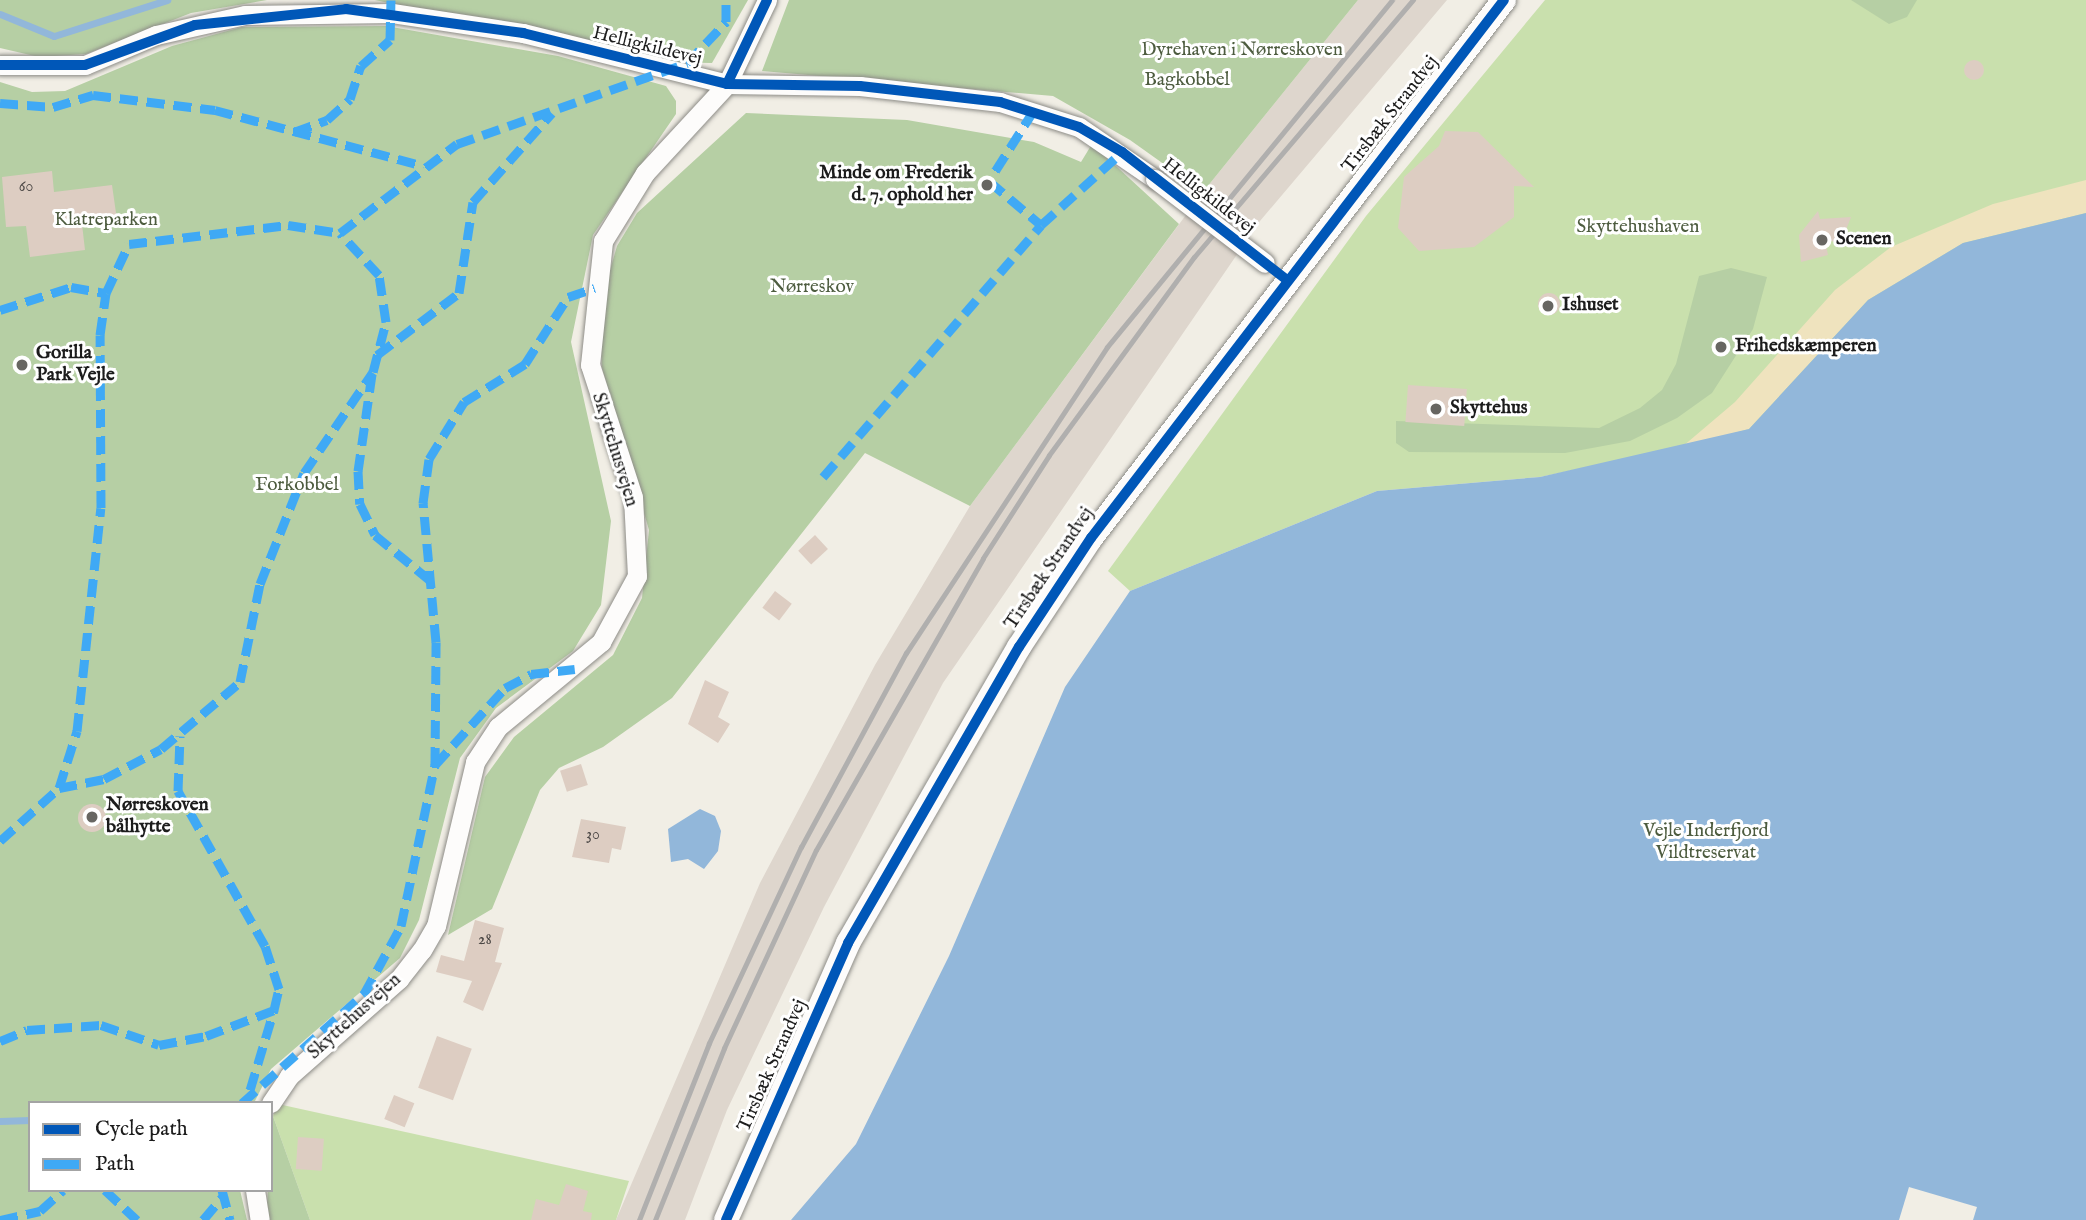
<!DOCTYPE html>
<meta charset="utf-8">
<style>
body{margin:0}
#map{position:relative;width:2086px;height:1220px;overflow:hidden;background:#f1eee5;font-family:"IM FELL English",serif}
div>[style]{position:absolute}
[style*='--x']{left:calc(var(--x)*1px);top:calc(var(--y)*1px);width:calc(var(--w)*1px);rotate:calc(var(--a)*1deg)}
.industrial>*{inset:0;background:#ded6cd}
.green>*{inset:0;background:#c9e0ad}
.forest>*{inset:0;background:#b6cfa4}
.sand>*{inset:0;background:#efe3be}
.water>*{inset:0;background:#92b7da}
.pier>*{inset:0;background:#f1eee5}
.stream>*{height:7px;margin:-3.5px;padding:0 3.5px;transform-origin:3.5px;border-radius:3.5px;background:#92b7da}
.building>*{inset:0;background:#ddcdc2;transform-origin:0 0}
.round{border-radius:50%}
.roads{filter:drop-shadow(0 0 2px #8d8c87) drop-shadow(0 0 2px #8d8c87)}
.minor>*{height:19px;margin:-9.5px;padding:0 9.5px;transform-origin:9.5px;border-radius:9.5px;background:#fdfcfb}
.tertiary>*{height:24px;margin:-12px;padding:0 12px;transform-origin:12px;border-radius:12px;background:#fdfcfb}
.rail>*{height:5px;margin:-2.5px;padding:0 2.5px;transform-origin:2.5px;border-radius:2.5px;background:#b0afae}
.bridges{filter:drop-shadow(0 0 2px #8d8c87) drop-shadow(0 0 2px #8d8c87)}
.minor-bridge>*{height:19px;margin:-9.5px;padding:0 9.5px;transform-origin:9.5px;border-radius:9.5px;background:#fdfcfb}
.quiet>*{height:9px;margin-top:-4.5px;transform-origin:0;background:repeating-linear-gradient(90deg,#3fa9f5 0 18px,transparent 0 27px)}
.cycleway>*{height:10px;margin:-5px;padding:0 5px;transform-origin:5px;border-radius:5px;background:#0057b8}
.dots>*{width:19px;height:19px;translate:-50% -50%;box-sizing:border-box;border:4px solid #fff;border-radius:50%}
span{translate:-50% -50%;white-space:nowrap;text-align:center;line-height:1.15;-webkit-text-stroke:6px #fff;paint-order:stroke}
.number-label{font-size:16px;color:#4c4846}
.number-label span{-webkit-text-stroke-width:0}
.street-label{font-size:19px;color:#1c1c1c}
.park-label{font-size:19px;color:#4d5c3f}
.poi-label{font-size:19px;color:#1c1c1c;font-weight:700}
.right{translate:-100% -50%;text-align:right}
.left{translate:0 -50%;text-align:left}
.legend{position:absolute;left:28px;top:1101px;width:245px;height:91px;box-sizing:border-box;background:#fff;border:2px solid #a4a4a4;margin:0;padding:9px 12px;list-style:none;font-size:21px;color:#1c1c1c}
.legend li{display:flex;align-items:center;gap:14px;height:35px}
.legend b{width:35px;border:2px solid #a4a4a4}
</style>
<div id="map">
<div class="industrial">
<i style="clip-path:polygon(1358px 0,1447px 0,1260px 221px,943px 683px,824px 907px,727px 1110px,685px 1220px,616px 1220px,760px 883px,875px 665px,970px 506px,1203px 192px)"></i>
</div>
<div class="green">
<i style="clip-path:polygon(1545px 0,2086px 0,2086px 1220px,820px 1220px,1664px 451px,1540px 477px,1377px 491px,1130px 591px,1108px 571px,1366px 216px)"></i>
<i style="clip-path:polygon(278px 1104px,629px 1181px,616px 1220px,310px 1220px,273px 1116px)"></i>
</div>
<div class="forest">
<i style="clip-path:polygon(0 0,267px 0,191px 13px,86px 54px,39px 57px,0 48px)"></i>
<i style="clip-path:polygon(375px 0,748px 0,712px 63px,657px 62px)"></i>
<i style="clip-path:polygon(789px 0,1358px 0,1203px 192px,1130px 140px,1053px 96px,762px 71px)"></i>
<i style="clip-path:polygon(1851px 0,1917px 0,1907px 17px,1889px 24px)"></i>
<i style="clip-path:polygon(386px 26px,558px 56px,666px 86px,676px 101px,676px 114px,593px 235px,571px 342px,611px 521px,601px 605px,573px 651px,496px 708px,460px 758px,419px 920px,400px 958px,271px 1069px,254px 1103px,30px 1103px,30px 1190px,240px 1190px,247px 1220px,0 1220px,0 82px,32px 92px,65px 91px,172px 46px,242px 27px)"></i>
<i style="clip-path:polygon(746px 113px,907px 120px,1034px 142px,1081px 162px,1092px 144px,1179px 224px,970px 506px,865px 453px,672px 698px,603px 747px,559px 768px,540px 790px,492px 909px,448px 935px,485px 777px,514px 737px,613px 655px,642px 598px,649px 530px,602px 368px,599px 308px,617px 246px,637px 213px)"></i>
<i style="clip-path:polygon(1731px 268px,1767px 277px,1753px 329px,1712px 393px,1677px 418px,1630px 441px,1565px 453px,1409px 452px,1396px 443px,1396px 421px,1599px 428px,1640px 408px,1662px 390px,1676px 364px,1699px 276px)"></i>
<i style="clip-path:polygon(273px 1116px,310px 1220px,266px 1220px)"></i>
</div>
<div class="sand">
<i style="clip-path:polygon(2086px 180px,2086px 213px,1963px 243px,1868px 300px,1749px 429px,1682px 447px,1735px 402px,1835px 290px,1891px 247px,1993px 204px)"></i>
</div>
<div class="water">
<i style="clip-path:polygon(2086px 213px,2086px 1220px,791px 1220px,856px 1144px,949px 956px,1065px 687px,1130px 591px,1377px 491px,1540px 477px,1749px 429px,1868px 300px,1963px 243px)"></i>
<i style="clip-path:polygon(700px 809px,715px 816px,721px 831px,718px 851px,704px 869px,688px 859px,671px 862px,668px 829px)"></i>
</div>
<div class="pier">
<i style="clip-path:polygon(1909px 1187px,1977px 1207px,1973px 1220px,1899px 1220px)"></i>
</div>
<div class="stream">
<i style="--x:0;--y:14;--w:58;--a:22.2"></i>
<i style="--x:54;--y:36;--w:119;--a:-17.7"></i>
<i style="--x:0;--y:1121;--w:30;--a:-2"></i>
</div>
<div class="building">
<i class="round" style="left:1964px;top:60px;width:20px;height:20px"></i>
<i style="clip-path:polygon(1445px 131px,1478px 132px,1534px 187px,1514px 186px,1514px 217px,1474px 247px,1419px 251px,1398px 228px,1404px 177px,1439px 146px)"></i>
<i style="clip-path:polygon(52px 171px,54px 192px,112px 185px,117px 220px,82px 224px,85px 250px,30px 257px,26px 226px,6px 227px,2px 177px)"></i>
<i style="clip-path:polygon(1818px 211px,1820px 219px,1851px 217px,1841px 243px,1825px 240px,1828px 255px,1801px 262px,1799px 235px)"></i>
<i class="round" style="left:1538px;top:293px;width:22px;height:22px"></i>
<i style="left:1408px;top:385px;width:59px;height:37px;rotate:4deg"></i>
<i style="left:815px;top:535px;width:19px;height:23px;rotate:47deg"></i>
<i style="left:775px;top:591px;width:21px;height:21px;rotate:37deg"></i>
<i style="clip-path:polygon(705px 680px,729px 692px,718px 717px,730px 724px,718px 743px,688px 724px)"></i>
<i style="left:581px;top:764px;width:22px;height:22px;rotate:72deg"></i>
<i class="round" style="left:78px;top:804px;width:28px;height:28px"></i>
<i style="clip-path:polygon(581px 819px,626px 827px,621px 850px,612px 848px,609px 863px,572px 857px)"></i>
<i style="clip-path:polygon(475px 920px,504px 928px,495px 962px,502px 963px,483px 1011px,463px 1002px,472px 981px,436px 972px,441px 955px,464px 961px)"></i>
<i style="left:437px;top:1036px;width:37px;height:55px;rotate:20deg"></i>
<i style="left:394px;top:1095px;width:22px;height:26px;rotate:22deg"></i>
<i style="left:298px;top:1137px;width:26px;height:32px;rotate:4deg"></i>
<i style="clip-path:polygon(566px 1184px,588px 1191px,583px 1211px,592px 1213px,591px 1220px,531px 1220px,536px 1199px,559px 1205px)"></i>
</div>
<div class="roads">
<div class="minor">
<i style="--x:0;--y:65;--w:85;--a:0"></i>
<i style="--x:85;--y:65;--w:77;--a:-22.9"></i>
<i style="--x:156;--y:35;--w:91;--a:-12.7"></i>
<i style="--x:245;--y:15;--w:147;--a:-0.8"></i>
<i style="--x:392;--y:13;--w:133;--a:8.7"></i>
<i style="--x:523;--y:33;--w:210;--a:14"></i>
<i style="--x:727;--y:84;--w:133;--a:0.9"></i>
<i style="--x:860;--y:86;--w:141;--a:6.5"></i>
<i style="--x:1000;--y:102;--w:83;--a:17.6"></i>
<i style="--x:1079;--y:127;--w:92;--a:34.4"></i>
<i style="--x:271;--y:1103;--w:32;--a:-56"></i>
<i style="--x:289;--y:1076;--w:147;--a:-41.4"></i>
<i style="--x:399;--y:979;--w:37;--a:-52"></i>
<i style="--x:422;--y:950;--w:28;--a:-60"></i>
<i style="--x:436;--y:926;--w:169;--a:-76.6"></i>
<i style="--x:475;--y:762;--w:42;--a:-56.7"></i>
<i style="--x:498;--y:727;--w:134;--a:-39.5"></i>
<i style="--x:601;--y:642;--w:75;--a:-61.4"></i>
<i style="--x:637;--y:576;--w:79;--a:-92.9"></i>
<i style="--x:633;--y:497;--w:139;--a:-108"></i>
<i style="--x:590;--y:365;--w:125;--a:-84"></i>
<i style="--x:603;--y:241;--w:80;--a:-58.3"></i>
<i style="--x:645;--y:173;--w:121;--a:-47.3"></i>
<i style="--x:727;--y:84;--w:93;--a:-64.5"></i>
<i style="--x:255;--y:1190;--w:30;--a:81"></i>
</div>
<div class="tertiary">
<i style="--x:726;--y:1220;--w:303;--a:-66.2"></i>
<i style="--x:848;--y:943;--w:342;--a:-60"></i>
<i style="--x:1019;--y:647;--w:131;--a:-56.6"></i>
<i style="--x:1091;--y:538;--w:678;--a:-52.49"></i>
</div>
</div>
<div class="rail">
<i style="--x:639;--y:1220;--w:190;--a:-68.4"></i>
<i style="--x:709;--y:1043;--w:217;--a:-64.9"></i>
<i style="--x:801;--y:847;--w:221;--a:-61.6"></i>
<i style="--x:906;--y:653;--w:366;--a:-56.7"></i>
<i style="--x:1107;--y:347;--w:449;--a:-50.6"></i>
<i style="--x:655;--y:1220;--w:185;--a:-68.1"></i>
<i style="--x:724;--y:1048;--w:218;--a:-65.1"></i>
<i style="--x:816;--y:850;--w:336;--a:-60.2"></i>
<i style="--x:983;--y:558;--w:122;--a:-57.3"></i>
<i style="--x:1049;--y:455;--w:245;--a:-53.8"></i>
<i style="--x:1194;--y:257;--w:338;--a:-49.6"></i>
</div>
<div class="bridges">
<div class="minor-bridge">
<i style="--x:1155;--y:179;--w:138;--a:37.4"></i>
</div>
</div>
<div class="quiet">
<i style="--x:0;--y:103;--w:53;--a:4.3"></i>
<i style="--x:53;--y:107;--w:42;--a:-16.7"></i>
<i style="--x:93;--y:95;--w:123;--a:7"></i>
<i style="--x:215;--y:110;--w:216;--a:15"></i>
<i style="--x:1034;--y:110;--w:84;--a:122.4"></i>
<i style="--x:989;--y:181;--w:68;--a:40.2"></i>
<i style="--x:294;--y:132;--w:35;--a:-20"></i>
<i style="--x:327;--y:120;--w:31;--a:-42"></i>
<i style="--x:350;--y:99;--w:35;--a:-72"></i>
<i style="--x:361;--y:66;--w:39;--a:-42"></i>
<i style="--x:390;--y:40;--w:40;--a:-88.6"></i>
<i style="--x:0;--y:310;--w:75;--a:-17.9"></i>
<i style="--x:71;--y:287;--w:36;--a:10"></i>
<i style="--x:377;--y:355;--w:103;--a:-37.1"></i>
<i style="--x:459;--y:293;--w:92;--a:-81.3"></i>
<i style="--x:473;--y:202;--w:119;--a:-48.4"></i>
<i style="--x:372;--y:374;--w:98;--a:98.2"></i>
<i style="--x:358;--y:471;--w:33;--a:87"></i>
<i style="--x:360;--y:504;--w:34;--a:64"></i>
<i style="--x:375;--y:535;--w:72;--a:39.4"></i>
<i style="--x:823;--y:477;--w:333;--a:-49.1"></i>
<i style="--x:1041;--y:225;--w:109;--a:-42"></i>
<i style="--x:435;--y:765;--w:104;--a:-47.7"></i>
<i style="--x:505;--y:688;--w:30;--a:-28"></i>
<i style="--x:531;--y:674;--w:44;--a:-6.5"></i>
<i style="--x:59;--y:788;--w:46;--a:-11.3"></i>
<i style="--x:104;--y:779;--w:64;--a:-27.8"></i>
<i style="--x:161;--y:749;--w:104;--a:-40.3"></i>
<i style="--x:240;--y:682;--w:100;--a:-78.5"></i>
<i style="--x:260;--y:584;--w:119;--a:-68.4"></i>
<i style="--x:304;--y:473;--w:122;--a:-55.7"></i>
<i style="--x:373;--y:372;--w:52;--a:-75.4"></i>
<i style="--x:386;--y:322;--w:48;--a:-98.5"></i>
<i style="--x:379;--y:275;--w:57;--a:-132.9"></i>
<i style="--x:0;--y:841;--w:79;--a:-41.9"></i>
<i style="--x:59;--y:788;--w:60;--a:-72.5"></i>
<i style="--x:77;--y:731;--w:224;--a:-83.9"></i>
<i style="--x:101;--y:508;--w:173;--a:-90.3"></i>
<i style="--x:100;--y:335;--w:42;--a:-81.9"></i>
<i style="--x:106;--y:293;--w:54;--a:-64.9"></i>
<i style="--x:129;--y:244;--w:160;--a:-6.8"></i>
<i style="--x:288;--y:225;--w:53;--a:8.7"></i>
<i style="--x:340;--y:233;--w:147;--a:-37.3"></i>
<i style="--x:457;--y:144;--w:244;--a:-19.4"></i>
<i style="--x:687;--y:63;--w:57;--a:-46.4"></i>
<i style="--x:726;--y:22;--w:22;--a:-90"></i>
<i style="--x:0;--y:1041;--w:29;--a:-22"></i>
<i style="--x:27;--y:1030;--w:74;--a:-3.9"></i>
<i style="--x:101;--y:1025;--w:61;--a:19"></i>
<i style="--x:159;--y:1045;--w:48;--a:-10.8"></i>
<i style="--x:206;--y:1036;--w:73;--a:-20.9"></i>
<i style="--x:274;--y:1010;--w:22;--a:-77"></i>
<i style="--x:279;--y:989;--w:45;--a:-108"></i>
<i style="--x:265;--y:946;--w:178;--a:-119.3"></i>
<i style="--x:178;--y:791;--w:55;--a:-87.9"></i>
<i style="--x:250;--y:1090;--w:84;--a:-73.3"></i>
<i style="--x:242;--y:1103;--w:164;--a:-41.8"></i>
<i style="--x:364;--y:994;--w:77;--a:-61.4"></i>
<i style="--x:401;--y:926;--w:165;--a:-78.1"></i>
<i style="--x:435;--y:765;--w:123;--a:-89.5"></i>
<i style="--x:436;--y:642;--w:140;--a:-95.3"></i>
<i style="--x:423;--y:503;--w:44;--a:-82.2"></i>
<i style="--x:429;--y:459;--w:67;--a:-58.4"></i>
<i style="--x:464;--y:402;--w:72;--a:-31.9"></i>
<i style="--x:525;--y:364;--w:80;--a:-57.3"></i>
<i style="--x:568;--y:297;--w:28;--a:-19"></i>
<i style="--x:105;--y:1190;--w:44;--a:43.2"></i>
<i style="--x:222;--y:1190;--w:31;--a:75"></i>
<i style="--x:0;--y:1220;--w:41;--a:-12.7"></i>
<i style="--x:40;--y:1211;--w:31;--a:-42"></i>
<i style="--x:203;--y:1220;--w:30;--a:-50"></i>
</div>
<div class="cycleway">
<i style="--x:0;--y:65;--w:85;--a:0"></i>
<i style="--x:85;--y:65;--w:117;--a:-20"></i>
<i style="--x:195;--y:25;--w:152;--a:-6"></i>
<i style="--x:346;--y:9;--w:179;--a:7.7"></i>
<i style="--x:523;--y:33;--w:210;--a:14"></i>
<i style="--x:727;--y:84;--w:133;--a:0.9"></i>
<i style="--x:860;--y:86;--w:141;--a:6.5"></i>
<i style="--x:1000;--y:102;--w:83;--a:17.6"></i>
<i style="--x:1079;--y:127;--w:50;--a:30.2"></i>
<i style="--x:1122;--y:152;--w:207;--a:37.8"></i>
<i style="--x:727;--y:84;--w:93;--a:-64.5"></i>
<i style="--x:726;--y:1220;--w:303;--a:-66.2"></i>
<i style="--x:848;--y:943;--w:342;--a:-60"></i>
<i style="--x:1019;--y:647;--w:131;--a:-56.6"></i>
<i style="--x:1091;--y:538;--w:678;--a:-52.49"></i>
</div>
<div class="dots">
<i style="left:987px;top:185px;background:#676662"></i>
<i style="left:1822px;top:240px;background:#676662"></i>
<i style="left:1548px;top:306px;background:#676662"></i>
<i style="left:1721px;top:347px;background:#676662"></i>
<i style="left:22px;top:365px;background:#676662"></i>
<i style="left:1436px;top:409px;background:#676662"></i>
<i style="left:92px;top:817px;background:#676662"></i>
</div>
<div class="number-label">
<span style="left:26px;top:187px">60</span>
<span style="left:593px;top:835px">30</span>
<span style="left:485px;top:940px">28</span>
</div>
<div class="street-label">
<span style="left:647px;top:47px;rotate:14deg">Helligkildevej</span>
<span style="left:1391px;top:115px;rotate:-52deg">Tirsbæk Strandvej</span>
<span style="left:1208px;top:197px;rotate:38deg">Helligkildevej</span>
<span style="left:614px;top:450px;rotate:73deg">Skyttehusvejen</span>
<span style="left:1050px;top:569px;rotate:-56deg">Tirsbæk Strandvej</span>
<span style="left:355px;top:1017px;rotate:-42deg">Skyttehusvejen</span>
<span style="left:773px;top:1066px;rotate:-66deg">Tirsbæk Strandvej</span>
</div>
<div class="park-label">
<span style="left:1242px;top:51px">Dyrehaven i Nørreskoven</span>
<span style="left:1187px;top:81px">Bagkobbel</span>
<span style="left:106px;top:221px">Klatreparken</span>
<span style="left:1638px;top:228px">Skyttehushaven</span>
<span style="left:812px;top:288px">Nørreskov</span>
<span style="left:297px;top:486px">Forkobbel</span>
<span style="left:1706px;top:843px">Vejle Inderfjord<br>Vildtreservat</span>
</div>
<div class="poi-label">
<span class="right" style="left:973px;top:185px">Minde om Frederik<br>d. 7. ophold her</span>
<span class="left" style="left:1836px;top:240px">Scenen</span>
<span class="left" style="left:1562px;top:306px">Ishuset</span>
<span class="left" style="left:1735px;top:347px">Frihedskæmperen</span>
<span class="left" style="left:36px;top:365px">Gorilla<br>Park Vejle</span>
<span class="left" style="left:1450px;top:409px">Skyttehus</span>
<span class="left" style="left:106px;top:817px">Nørreskoven<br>bålhytte</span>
</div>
<ul class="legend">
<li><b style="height:9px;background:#0057b8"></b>Cycle path</li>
<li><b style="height:9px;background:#3fa9f5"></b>Path</li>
</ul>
</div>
